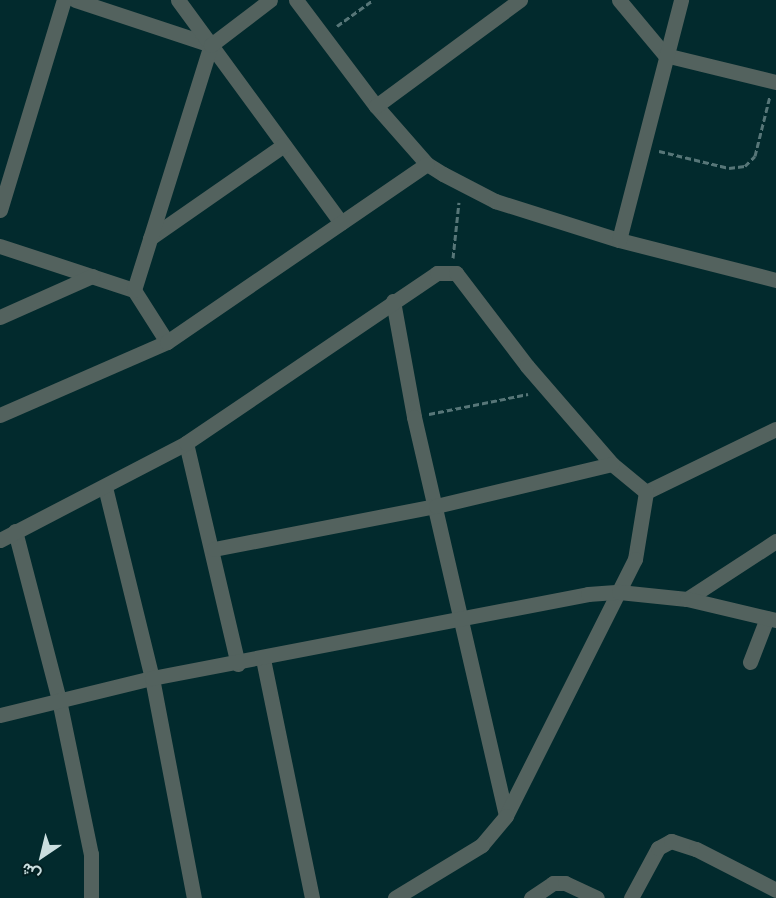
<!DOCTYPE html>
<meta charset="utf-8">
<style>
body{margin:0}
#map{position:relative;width:776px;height:898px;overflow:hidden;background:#022a2d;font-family:Overpass,Vazirmatn,sans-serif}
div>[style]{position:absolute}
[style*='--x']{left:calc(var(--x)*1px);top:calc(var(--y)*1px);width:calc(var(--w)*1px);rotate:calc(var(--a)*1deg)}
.path>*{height:3px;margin-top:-1.5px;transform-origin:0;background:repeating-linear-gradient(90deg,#577678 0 6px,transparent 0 9px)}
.street>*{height:15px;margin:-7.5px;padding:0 7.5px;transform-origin:7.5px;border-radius:7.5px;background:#53625e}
span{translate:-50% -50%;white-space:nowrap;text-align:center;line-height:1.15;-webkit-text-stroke:4.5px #031f21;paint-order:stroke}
.north{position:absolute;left:12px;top:826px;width:60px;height:60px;-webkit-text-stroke:4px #031f21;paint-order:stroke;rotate:215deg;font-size:16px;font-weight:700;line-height:24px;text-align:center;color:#cadedf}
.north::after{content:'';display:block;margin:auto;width:21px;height:27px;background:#cadedf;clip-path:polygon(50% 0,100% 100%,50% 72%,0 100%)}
</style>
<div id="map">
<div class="path">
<i style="--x:337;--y:26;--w:44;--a:-35.8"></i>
<i style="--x:659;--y:151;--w:72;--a:13.7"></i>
<i style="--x:729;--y:168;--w:16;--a:-7"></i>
<i style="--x:745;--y:166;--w:14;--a:-45"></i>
<i style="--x:755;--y:156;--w:62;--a:-76"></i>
<i style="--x:453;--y:258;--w:56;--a:-83.9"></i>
<i style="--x:429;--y:414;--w:101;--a:-11.4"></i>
</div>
<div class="street">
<i style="--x:75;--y:0;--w:143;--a:18.3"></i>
<i style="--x:178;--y:0;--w:276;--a:53.8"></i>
<i style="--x:296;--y:0;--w:133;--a:53"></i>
<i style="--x:376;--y:106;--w:77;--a:48.7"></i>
<i style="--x:427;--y:164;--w:19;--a:32"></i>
<i style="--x:443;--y:174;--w:59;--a:27.4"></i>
<i style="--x:495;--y:201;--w:130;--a:17.5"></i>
<i style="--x:619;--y:240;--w:162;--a:14.3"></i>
<i style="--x:619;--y:0;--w:72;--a:50.1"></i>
<i style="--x:665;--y:55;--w:114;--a:13.7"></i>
<i style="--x:376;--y:106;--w:179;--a:-36.4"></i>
<i style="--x:0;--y:210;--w:220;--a:-73.1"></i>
<i style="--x:150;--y:238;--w:163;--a:-34.8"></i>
<i style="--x:619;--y:240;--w:248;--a:-75.5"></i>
<i style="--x:0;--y:246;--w:141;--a:18.2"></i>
<i style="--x:393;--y:301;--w:118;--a:79.7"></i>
<i style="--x:414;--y:417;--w:409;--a:77"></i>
<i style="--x:0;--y:317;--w:101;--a:-24"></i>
<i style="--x:167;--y:342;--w:62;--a:-122.4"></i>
<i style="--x:134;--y:290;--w:257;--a:-72.6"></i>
<i style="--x:211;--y:45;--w:74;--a:-37.3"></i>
<i style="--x:0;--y:415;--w:182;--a:-23.6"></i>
<i style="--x:167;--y:342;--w:315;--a:-34.4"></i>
<i style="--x:186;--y:443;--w:227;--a:76.8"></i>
<i style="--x:105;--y:487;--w:197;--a:76.2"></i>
<i style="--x:152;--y:678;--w:224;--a:79.2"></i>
<i style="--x:646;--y:492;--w:144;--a:-25.9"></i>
<i style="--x:15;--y:531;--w:175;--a:75.4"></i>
<i style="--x:59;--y:700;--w:157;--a:78.3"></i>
<i style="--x:91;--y:854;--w:44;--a:90"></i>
<i style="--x:0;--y:540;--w:210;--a:-27.5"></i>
<i style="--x:186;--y:443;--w:303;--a:-34.1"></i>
<i style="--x:437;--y:273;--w:19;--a:0"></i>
<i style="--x:456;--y:273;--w:117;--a:52.6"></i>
<i style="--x:527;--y:366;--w:130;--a:49.1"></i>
<i style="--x:612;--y:464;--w:44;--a:39.5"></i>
<i style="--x:646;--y:492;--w:68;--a:99.3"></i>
<i style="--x:635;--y:559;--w:288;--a:116.7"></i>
<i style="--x:506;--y:816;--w:38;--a:130"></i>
<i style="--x:482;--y:845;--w:102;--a:148.7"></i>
<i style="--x:214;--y:549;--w:226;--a:-11"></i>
<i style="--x:436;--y:506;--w:181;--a:-13.4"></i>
<i style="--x:687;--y:599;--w:106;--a:-33.1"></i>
<i style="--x:263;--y:659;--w:244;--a:78.4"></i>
<i style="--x:750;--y:662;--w:47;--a:-68.9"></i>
<i style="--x:0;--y:715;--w:156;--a:-13.7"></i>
<i style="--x:152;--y:678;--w:444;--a:-10.9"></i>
<i style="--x:588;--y:594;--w:31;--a:-4"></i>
<i style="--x:619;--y:592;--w:68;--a:5.9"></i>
<i style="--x:687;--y:599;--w:91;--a:13.3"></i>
<i style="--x:531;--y:898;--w:27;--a:-34"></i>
<i style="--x:553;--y:883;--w:12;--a:0"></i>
<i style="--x:565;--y:883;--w:35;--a:25"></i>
<i style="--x:631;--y:898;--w:57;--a:-61.6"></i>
<i style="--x:658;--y:848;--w:15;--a:-28"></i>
<i style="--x:671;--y:841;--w:26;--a:18"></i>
<i style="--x:696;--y:849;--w:90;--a:27.1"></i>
</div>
<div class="north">ش</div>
</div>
